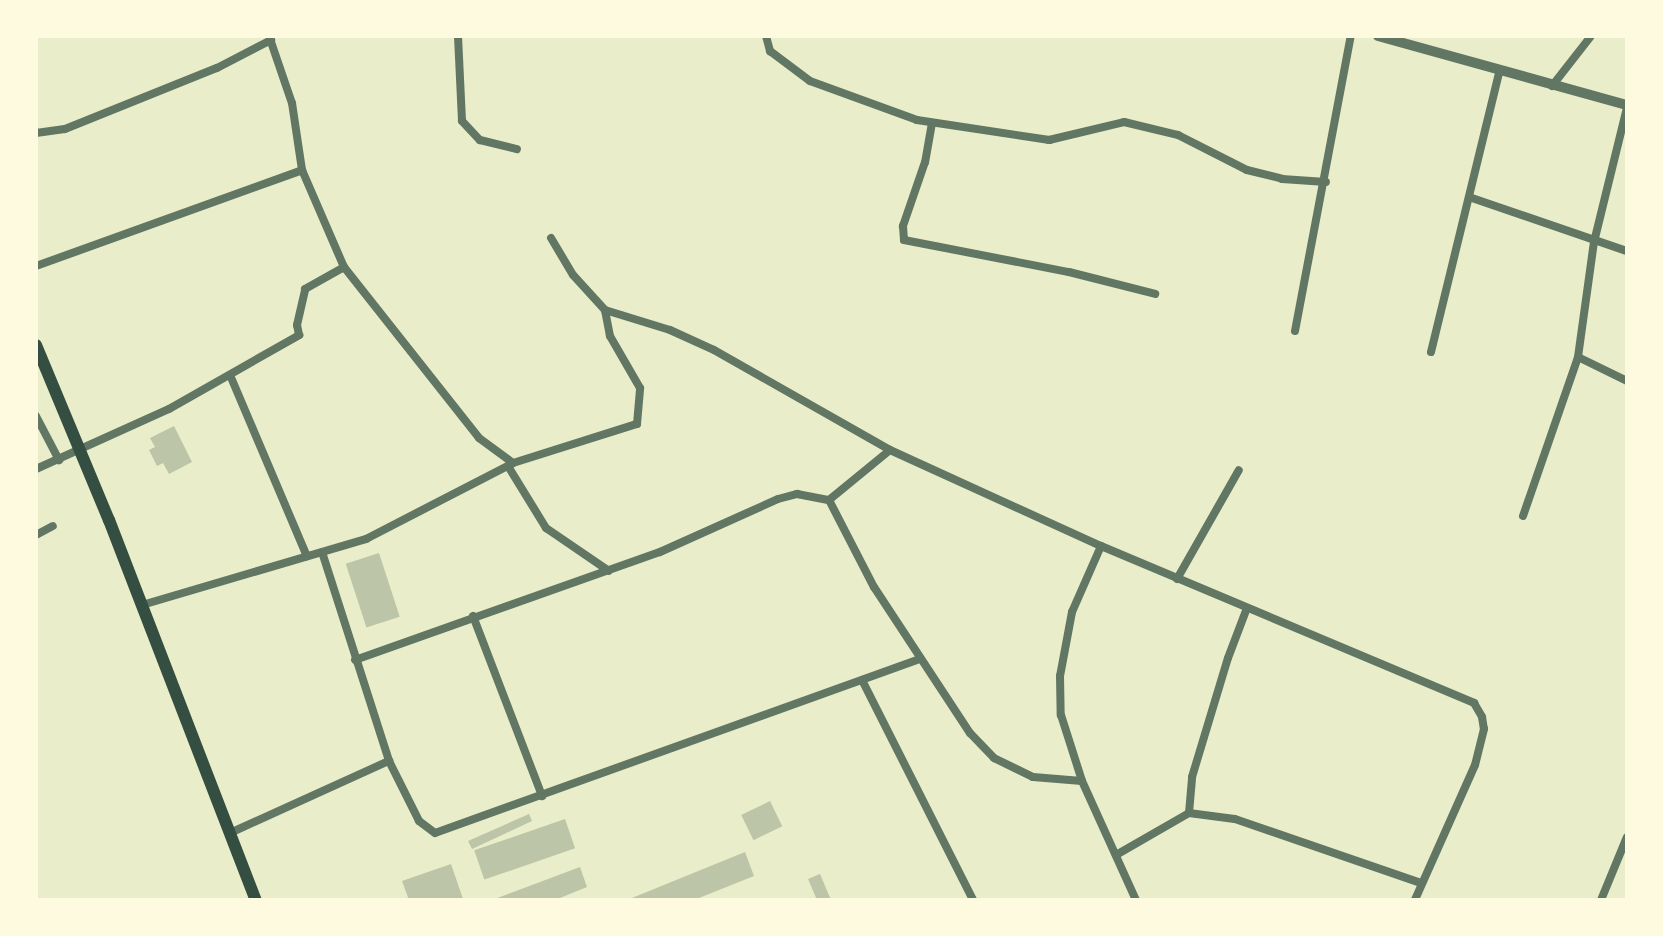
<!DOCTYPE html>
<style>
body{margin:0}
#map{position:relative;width:1663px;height:936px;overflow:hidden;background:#e9edc9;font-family:Lato,sans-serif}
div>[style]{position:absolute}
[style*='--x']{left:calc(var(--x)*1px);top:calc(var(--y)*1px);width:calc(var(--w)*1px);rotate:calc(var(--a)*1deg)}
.building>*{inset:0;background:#bcc5a7;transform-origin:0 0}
.minor>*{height:8px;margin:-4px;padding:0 4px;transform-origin:4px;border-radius:4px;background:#617663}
.tertiary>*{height:10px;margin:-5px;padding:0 5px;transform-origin:5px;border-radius:5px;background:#617663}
.primary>*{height:12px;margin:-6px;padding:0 6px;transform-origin:6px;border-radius:6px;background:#344e41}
span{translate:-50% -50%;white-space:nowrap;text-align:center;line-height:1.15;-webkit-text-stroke:7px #fefae0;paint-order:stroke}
.frame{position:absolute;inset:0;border:38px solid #fefae0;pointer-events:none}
</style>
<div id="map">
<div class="building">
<i style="clip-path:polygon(174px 426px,192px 462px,169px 474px,163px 463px,157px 466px,149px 450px,155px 447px,150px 438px)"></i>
<i style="left:379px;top:553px;width:67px;height:35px;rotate:72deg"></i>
<i style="left:770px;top:801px;width:28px;height:32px;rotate:64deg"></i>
<i style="clip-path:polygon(529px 814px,532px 821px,472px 849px,468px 841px)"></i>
<i style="left:565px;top:819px;width:31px;height:96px;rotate:71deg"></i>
<i style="clip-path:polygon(745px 852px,754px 876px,694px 900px,627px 900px)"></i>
<i style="clip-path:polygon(451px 864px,463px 899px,409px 900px,402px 881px)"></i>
<i style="clip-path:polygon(580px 867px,587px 887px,555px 900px,492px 900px)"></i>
<i style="clip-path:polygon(820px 874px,831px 900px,817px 900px,808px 879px)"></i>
</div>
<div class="minor">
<i style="--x:269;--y:36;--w:71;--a:71.1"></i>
<i style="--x:292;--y:103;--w:68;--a:81.5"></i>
<i style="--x:302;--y:170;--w:106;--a:66.6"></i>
<i style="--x:344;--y:267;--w:218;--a:51.7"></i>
<i style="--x:479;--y:438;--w:42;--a:36.3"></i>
<i style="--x:458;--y:36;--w:85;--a:87.3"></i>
<i style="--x:462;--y:121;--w:26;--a:47"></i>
<i style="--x:480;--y:140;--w:38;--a:14"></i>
<i style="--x:766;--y:36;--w:16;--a:75"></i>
<i style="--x:770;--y:51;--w:50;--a:36.9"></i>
<i style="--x:810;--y:81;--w:114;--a:20"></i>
<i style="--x:917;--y:120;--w:134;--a:8.6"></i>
<i style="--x:1049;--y:140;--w:77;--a:-13.5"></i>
<i style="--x:1124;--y:122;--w:56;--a:13.5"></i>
<i style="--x:1178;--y:135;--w:77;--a:26.9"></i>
<i style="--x:1247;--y:170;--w:36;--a:14"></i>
<i style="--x:1282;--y:179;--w:44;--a:3.9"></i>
<i style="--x:1552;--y:86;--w:63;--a:-52"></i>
<i style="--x:932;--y:123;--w:40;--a:100"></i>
<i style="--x:925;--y:162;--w:68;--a:109"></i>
<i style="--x:903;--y:226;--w:14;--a:86"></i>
<i style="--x:904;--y:240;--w:168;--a:11"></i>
<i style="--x:1069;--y:272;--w:89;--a:14.3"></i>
<i style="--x:36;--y:133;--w:29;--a:-8"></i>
<i style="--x:65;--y:129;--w:164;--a:-21.9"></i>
<i style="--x:217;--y:68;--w:61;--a:-27.4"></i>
<i style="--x:1469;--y:197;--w:167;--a:18.9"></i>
<i style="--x:36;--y:266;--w:283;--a:-19.8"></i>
<i style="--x:605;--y:310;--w:68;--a:17.1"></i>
<i style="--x:670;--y:330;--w:48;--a:24.4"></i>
<i style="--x:714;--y:350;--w:202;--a:29.6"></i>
<i style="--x:890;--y:450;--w:232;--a:24.5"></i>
<i style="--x:1101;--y:546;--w:405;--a:22.8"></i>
<i style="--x:1474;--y:703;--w:16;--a:60"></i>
<i style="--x:1482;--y:717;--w:12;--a:81"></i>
<i style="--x:1484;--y:729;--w:37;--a:104"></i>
<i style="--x:1475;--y:765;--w:148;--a:114"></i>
<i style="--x:1295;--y:331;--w:300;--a:-79.3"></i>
<i style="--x:1431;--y:352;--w:290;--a:-76.3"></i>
<i style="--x:1578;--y:357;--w:55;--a:26.1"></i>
<i style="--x:230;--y:375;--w:197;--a:67"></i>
<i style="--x:36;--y:416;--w:50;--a:62.4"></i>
<i style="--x:890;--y:450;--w:79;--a:140.7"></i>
<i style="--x:829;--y:500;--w:98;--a:62.7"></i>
<i style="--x:874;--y:587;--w:175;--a:56.7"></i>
<i style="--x:970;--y:733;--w:35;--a:46"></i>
<i style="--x:994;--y:758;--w:43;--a:26"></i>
<i style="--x:1033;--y:777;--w:49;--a:4.7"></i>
<i style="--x:508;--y:466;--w:73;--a:58.5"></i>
<i style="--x:546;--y:528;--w:76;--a:34.3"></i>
<i style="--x:36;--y:469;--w:146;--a:-24.3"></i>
<i style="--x:169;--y:409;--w:150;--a:-29.6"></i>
<i style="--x:299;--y:335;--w:10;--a:-101"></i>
<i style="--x:297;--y:325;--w:37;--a:-77"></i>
<i style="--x:305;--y:289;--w:45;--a:-29.4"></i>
<i style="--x:1523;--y:516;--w:168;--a:-70.9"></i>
<i style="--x:1578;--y:357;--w:116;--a:-82.1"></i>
<i style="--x:1594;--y:242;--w:138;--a:-76.2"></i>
<i style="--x:36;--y:535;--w:19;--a:-28"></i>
<i style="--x:1101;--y:546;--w:72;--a:113.7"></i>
<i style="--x:1072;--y:612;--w:65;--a:100.6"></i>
<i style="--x:1060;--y:676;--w:39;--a:89"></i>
<i style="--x:1061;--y:715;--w:69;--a:72.3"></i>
<i style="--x:1082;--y:781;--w:131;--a:65.6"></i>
<i style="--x:322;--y:552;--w:219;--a:72.2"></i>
<i style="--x:389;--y:761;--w:67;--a:63.4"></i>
<i style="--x:419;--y:821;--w:20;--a:37"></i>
<i style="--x:435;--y:833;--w:515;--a:-19.74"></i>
<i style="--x:1177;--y:579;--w:125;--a:-60.4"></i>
<i style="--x:142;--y:605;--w:234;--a:-16.4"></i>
<i style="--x:366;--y:539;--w:165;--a:-27.3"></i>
<i style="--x:513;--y:463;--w:130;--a:-17.5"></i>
<i style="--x:637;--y:424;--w:36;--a:-85"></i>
<i style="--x:640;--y:388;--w:60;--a:-120"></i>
<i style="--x:610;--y:336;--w:26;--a:-101"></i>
<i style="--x:605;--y:310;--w:47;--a:-132.4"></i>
<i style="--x:573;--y:275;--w:43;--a:-120.7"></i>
<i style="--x:473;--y:616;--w:193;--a:69"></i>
<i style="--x:355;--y:660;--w:324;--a:-19.5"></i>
<i style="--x:660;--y:552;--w:129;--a:-24.2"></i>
<i style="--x:778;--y:499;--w:20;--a:-15"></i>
<i style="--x:797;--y:494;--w:33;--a:11"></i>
<i style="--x:862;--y:680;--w:246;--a:63.2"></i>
<i style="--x:1189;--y:813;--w:36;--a:-85"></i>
<i style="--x:1192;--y:777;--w:124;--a:-73.2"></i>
<i style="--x:1228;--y:658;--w:53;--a:-69.2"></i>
<i style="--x:230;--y:833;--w:175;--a:-24.4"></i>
<i style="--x:1116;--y:855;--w:84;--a:-29.9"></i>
<i style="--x:1189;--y:813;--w:46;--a:7.4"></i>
<i style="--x:1235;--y:819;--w:197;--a:19"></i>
<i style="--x:1601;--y:900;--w:68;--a:-67.6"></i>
</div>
<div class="tertiary">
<i style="--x:1378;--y:36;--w:258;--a:15.5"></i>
</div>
<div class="primary">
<i style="--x:36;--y:345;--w:190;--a:67.4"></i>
<i style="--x:109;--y:520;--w:407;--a:68.9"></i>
</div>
<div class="frame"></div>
</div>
